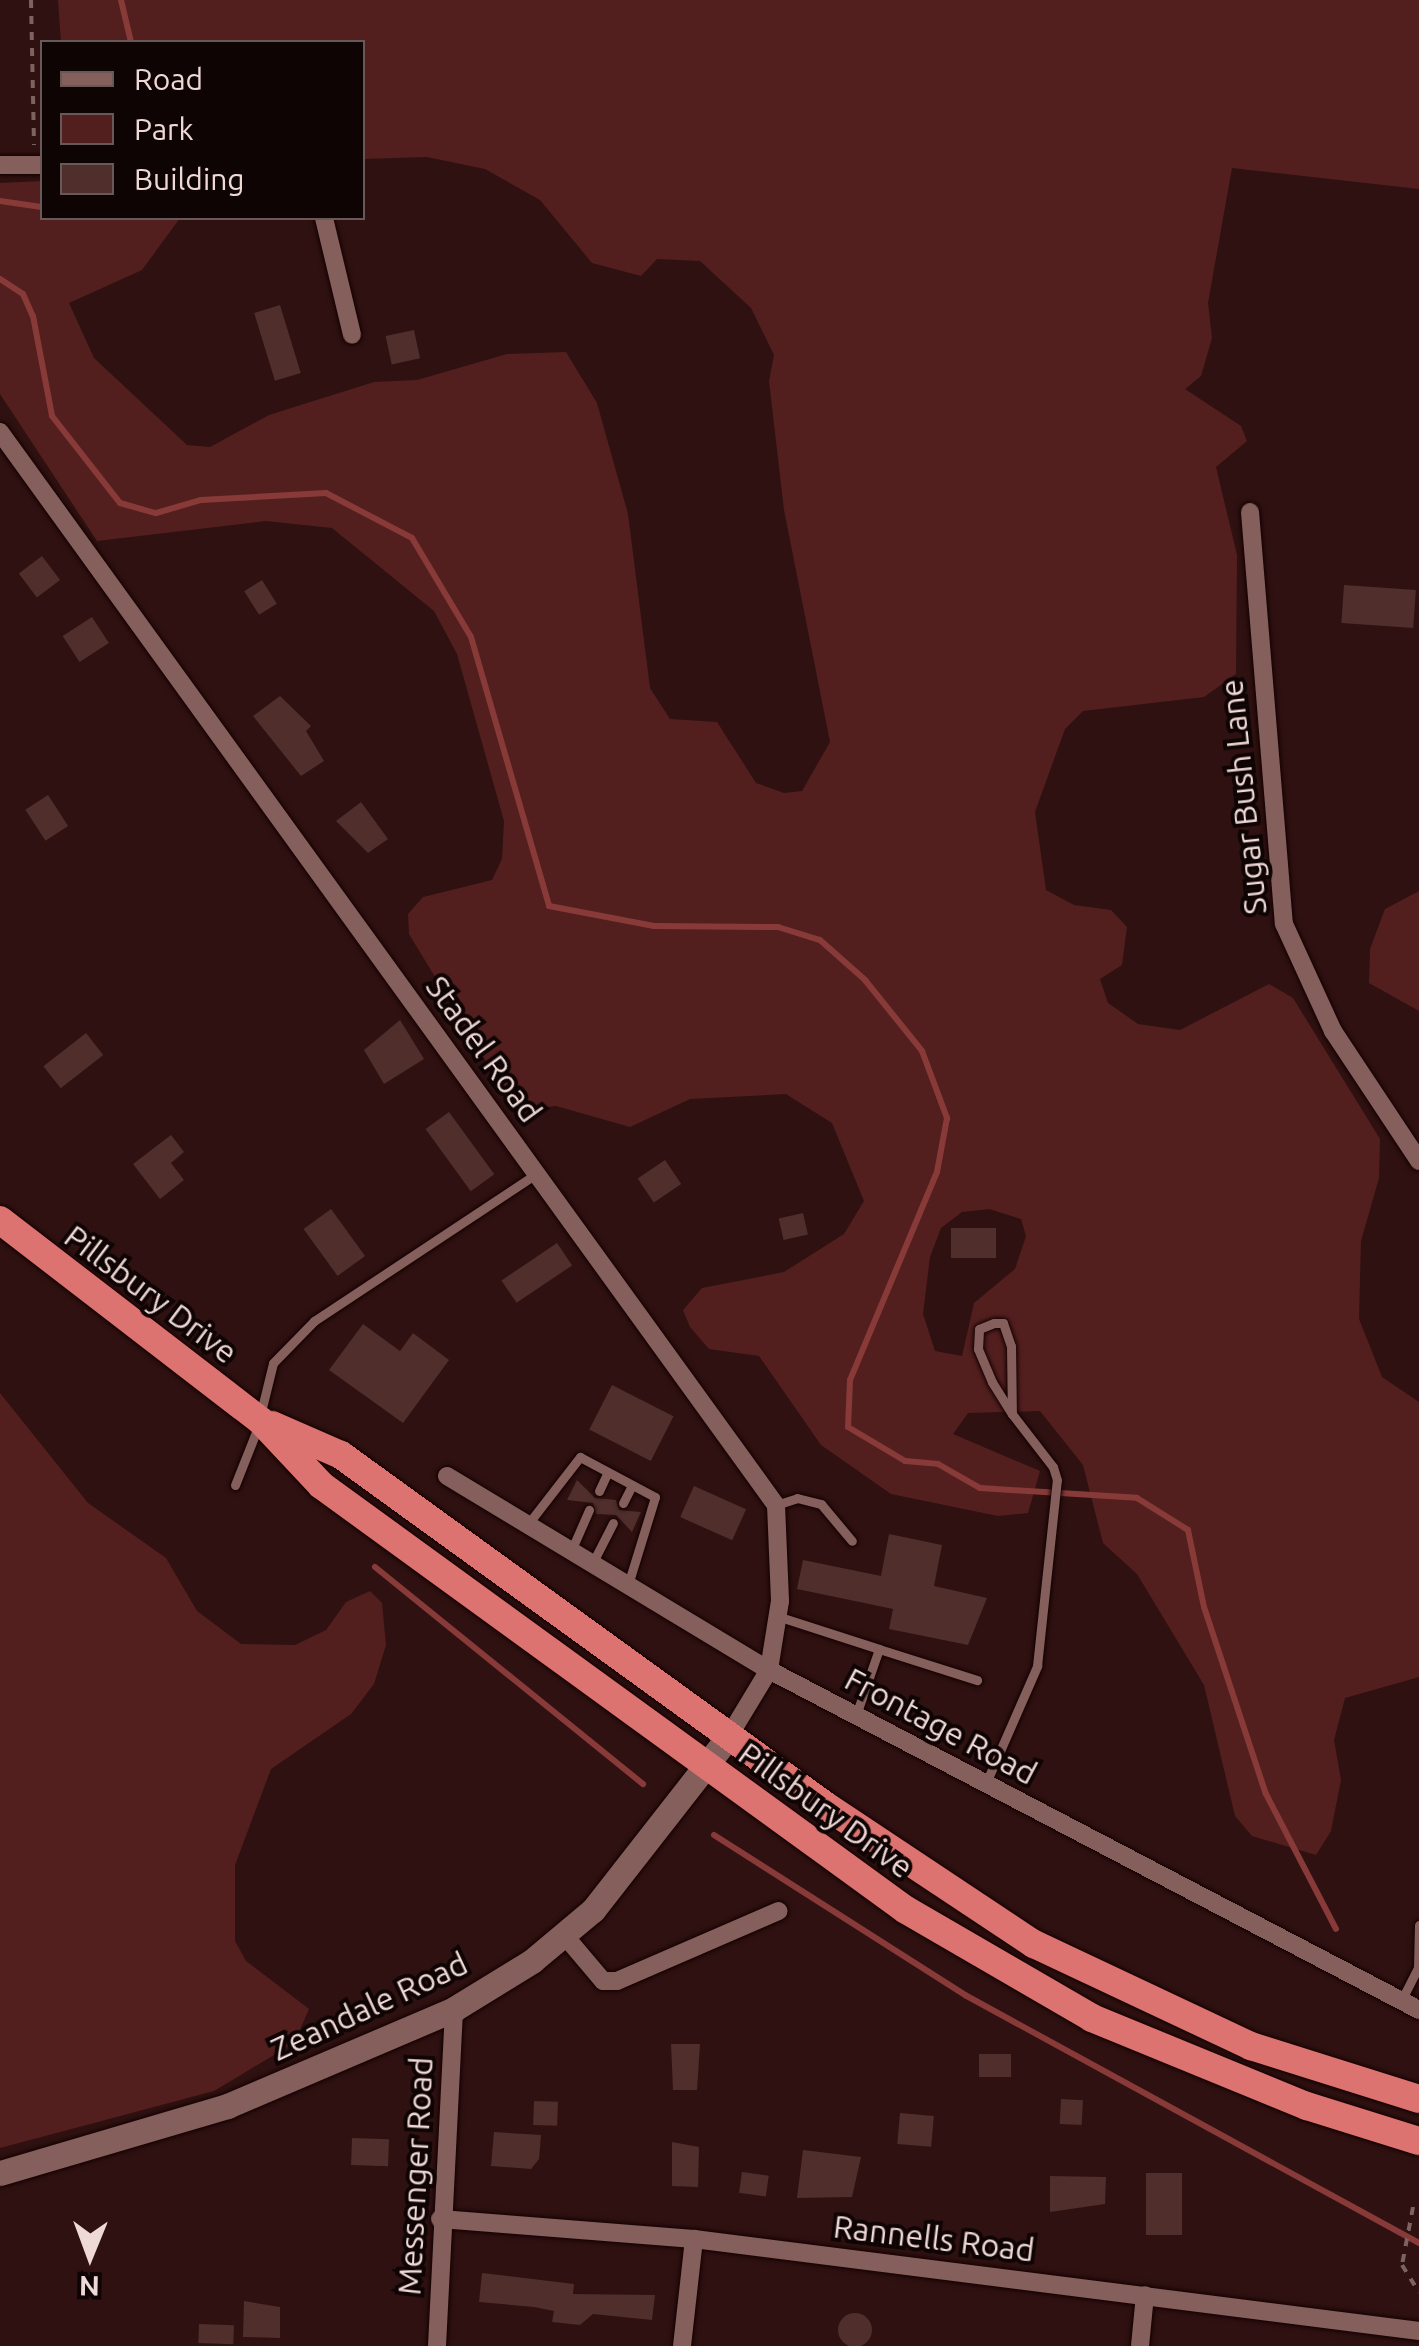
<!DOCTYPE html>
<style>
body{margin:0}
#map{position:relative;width:1419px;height:2346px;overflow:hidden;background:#2f1111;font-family:Ubuntu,sans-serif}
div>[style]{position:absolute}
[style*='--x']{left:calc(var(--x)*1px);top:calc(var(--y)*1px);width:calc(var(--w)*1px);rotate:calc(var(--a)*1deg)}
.green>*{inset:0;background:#521f1e}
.stream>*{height:6px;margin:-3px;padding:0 3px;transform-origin:3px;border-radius:3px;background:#883a39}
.building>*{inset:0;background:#4f2e2c;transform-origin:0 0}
.round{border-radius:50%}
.path>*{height:4px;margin-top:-2px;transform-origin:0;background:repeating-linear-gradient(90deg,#7c6261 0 8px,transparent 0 16px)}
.roads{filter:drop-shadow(0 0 2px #150001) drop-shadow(0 0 2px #150001)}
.service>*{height:9px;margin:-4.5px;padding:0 4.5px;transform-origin:4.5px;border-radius:4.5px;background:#845f5c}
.minor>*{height:18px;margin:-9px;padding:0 9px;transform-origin:9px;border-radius:9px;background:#845f5c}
.secondary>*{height:25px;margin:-12.5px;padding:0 12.5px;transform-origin:12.5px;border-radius:12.5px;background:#845f5c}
.trunk>*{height:28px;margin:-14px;padding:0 14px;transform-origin:14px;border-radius:14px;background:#dc7370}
span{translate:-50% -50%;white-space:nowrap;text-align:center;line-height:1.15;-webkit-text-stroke:8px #0e0403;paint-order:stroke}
.street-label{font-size:32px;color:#efd9d7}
.legend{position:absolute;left:40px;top:40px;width:325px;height:180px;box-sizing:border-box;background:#0e0403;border:2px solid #685958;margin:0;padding:12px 18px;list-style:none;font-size:30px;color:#efd9d7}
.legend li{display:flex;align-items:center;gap:20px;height:50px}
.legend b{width:50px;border:2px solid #685958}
.north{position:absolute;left:40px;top:2206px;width:100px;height:100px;-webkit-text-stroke:8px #0e0403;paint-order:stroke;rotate:181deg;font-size:28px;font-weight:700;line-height:40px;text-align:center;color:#efd9d7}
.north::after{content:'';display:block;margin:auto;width:35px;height:45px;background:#efd9d7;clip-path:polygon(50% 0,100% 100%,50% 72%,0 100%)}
</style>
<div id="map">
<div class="green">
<i style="clip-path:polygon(evenodd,58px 0,1419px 0,1419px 189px,1232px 168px,1208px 303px,1212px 338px,1201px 376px,1185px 389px,1241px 426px,1247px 441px,1216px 467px,1237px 555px,1236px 674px,1204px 697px,1083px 711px,1065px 729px,1035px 812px,1046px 890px,1074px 905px,1111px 910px,1127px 927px,1122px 965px,1100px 979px,1108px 1003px,1138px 1024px,1180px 1030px,1269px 984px,1293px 998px,1380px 1139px,1379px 1178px,1361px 1241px,1359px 1319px,1382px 1377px,1419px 1402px,1419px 1677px,1345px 1698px,1334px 1740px,1341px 1780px,1331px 1831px,1316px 1855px,1252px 1836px,1235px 1816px,1204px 1685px,1137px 1574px,1103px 1543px,1083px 1465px,1040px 1411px,968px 1413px,953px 1434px,1040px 1471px,1028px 1513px,998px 1516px,891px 1494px,821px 1445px,759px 1356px,709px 1349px,690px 1327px,683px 1310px,702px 1288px,784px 1272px,844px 1234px,864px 1201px,832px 1123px,786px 1094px,690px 1099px,630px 1127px,556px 1106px,520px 1110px,506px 1094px,409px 934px,408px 914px,423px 897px,492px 880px,502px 859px,504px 821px,457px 654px,434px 611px,332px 528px,266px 521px,97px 541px,0 394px,0 183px,42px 181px,42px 218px,180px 218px,142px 270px,69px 303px,94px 358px,187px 445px,210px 447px,269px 415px,374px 382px,417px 380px,507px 354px,566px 352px,597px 403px,628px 514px,650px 688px,670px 719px,717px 722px,756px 783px,784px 793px,802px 791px,830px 742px,784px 510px,769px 381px,774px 355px,751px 308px,700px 261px,657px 259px,641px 276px,592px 263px,540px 200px,485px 169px,427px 157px,363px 159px,362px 42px,61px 42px,58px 0,989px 1209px,1021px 1219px,1026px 1236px,1015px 1269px,974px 1303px,962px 1356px,935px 1351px,923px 1314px,930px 1257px,941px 1228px,962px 1212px,989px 1209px)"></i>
<i style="clip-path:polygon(1419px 891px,1419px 1011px,1369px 983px,1370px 949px,1385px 909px)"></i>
<i style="clip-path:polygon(0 1393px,88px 1503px,166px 1558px,197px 1611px,241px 1644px,295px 1645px,326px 1630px,346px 1602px,370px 1591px,382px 1603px,386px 1645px,374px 1684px,351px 1714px,271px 1769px,235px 1865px,235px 1941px,246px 1961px,309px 2009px,294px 2043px,214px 2091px,0 2148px)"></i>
</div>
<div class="stream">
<i style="--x:121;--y:0;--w:43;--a:76.6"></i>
<i style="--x:0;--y:201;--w:42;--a:8.1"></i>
<i style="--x:0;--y:279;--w:27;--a:33"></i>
<i style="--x:23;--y:294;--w:24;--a:66"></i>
<i style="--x:33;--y:316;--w:102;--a:79.2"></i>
<i style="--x:52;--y:416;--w:110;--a:52"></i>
<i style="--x:120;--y:503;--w:37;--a:16"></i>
<i style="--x:156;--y:513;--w:47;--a:-16.1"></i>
<i style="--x:201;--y:500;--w:125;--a:-3.2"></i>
<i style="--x:326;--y:493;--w:97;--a:27.6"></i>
<i style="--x:412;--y:538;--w:115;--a:59.2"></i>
<i style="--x:471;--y:637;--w:280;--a:73.8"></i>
<i style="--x:549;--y:906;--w:107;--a:10.8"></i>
<i style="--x:654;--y:926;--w:124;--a:0.5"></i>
<i style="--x:778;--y:927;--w:44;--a:17.2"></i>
<i style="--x:820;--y:940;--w:60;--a:41.6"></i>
<i style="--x:865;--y:980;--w:91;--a:51.2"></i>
<i style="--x:922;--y:1051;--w:72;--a:69.5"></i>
<i style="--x:947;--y:1118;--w:55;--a:100.5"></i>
<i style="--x:937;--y:1172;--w:225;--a:112.7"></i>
<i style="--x:850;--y:1380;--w:47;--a:92.4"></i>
<i style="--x:848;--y:1427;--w:66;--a:30.8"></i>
<i style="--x:905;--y:1461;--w:33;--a:5"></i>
<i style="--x:938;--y:1464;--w:48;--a:29.7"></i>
<i style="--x:980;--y:1488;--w:157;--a:3.6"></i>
<i style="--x:1137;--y:1498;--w:60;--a:32.1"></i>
<i style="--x:1188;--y:1530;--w:79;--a:78.3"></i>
<i style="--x:1204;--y:1607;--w:197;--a:71.7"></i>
<i style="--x:1266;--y:1794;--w:152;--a:62.6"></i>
<i style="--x:375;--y:1567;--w:345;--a:39"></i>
<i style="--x:714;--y:1835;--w:298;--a:32.5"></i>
<i style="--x:965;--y:1995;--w:517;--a:28.65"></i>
</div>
<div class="building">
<i style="left:280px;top:305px;width:71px;height:27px;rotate:73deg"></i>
<i style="left:414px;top:330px;width:29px;height:29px;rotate:78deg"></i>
<i style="left:42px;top:556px;width:30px;height:29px;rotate:53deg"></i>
<i style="left:262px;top:580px;width:28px;height:21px;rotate:58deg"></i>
<i style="left:1344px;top:585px;width:72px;height:38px;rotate:4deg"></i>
<i style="left:92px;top:617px;width:31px;height:35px;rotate:57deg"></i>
<i style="clip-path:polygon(280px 696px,311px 726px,306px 731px,324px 761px,301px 776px,253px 716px)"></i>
<i style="left:48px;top:795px;width:37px;height:27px;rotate:57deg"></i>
<i style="clip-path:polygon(361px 802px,388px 839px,368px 853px,336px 821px)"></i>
<i style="clip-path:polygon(400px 1020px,424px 1059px,384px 1084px,364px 1050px)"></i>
<i style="left:86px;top:1033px;width:28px;height:54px;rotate:52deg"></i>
<i style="left:449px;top:1112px;width:77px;height:29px;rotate:54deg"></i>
<i style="clip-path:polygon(171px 1135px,184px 1152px,171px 1163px,184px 1180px,160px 1199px,133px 1164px)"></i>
<i style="left:665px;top:1160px;width:29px;height:33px;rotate:56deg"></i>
<i style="left:331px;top:1209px;width:58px;height:34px;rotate:54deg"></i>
<i style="left:803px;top:1213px;width:22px;height:25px;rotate:77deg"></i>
<i style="left:951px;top:1228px;width:45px;height:30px"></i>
<i style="left:557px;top:1243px;width:27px;height:67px;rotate:56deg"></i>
<i style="clip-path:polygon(363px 1324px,400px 1351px,413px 1333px,449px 1360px,403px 1423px,329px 1370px)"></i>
<i style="left:612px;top:1385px;width:69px;height:50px;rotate:27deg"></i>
<i style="clip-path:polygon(577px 1480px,595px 1498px,616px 1500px,619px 1510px,641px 1512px,632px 1532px,616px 1515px,596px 1514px,593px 1503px,567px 1500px)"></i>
<i style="left:694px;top:1486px;width:57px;height:34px;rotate:24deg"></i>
<i style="clip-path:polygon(889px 1534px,942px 1545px,934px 1586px,987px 1598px,968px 1645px,889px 1629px,893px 1609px,797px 1589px,803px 1560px,881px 1576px)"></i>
<i style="clip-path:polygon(671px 2044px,700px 2044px,697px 2090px,673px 2090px)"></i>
<i style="left:979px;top:2054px;width:32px;height:23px"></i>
<i style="left:1061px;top:2099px;width:22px;height:25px;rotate:3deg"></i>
<i style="left:534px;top:2101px;width:24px;height:24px;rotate:2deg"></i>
<i style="left:900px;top:2113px;width:34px;height:31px;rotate:5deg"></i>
<i style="clip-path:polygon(494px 2132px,541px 2135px,539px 2159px,531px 2169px,491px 2166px)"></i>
<i style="left:352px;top:2138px;width:37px;height:27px;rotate:2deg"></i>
<i style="clip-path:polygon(672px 2142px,699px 2147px,698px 2187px,672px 2186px)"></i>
<i style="clip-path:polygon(803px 2150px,861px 2157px,852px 2197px,797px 2198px)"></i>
<i style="left:742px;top:2172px;width:27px;height:21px;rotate:8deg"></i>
<i style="left:1146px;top:2173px;width:36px;height:62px"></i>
<i style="clip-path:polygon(1050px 2176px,1106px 2177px,1105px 2204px,1050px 2212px)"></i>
<i style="clip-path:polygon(482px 2273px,574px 2284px,573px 2294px,655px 2295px,652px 2320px,593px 2314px,580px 2325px,552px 2322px,554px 2311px,534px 2307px,479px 2302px)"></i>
<i style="clip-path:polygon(244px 2301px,280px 2307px,280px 2338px,243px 2337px)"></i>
<i class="round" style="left:838px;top:2313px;width:34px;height:34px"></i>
<i style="left:199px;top:2324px;width:35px;height:19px;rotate:2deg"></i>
</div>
<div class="path">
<i style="--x:31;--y:0;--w:145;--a:88.8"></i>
<i style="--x:1413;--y:2207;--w:59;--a:100.7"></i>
<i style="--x:1402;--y:2265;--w:32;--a:58"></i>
</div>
<div class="roads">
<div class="service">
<i style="--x:261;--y:1412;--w:50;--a:-76.2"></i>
<i style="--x:273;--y:1363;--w:59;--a:-45.7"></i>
<i style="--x:314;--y:1321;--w:268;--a:-33.5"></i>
<i style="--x:235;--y:1485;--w:62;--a:-68.4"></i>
<i style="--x:599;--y:1491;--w:21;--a:-65"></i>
<i style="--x:623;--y:1503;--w:20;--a:-63"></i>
<i style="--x:776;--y:1505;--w:22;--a:-18"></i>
<i style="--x:797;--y:1498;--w:25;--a:14"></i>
<i style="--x:821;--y:1504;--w:48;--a:50"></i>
<i style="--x:528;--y:1524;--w:85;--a:-52.2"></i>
<i style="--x:580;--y:1457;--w:85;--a:28.1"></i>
<i style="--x:655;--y:1497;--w:92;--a:107.1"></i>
<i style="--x:571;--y:1551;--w:45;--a:-66.3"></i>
<i style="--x:592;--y:1564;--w:46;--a:-62.9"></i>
<i style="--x:777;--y:1616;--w:107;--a:17.9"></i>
<i style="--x:856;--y:1715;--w:70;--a:-70.8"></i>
<i style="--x:879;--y:1649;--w:103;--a:17.6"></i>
<i style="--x:986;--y:1783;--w:128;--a:-66.4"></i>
<i style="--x:1037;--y:1666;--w:187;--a:-83.9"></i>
<i style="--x:1057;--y:1480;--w:14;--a:-107"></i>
<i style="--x:1053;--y:1467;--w:67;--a:-127.7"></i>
<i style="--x:1012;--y:1414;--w:38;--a:-122"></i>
<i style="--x:992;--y:1382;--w:36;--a:-113"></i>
<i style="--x:978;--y:1349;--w:20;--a:-87"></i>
<i style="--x:979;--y:1329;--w:16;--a:-22"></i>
<i style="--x:994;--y:1323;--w:9;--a:0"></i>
<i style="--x:1003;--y:1323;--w:24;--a:71"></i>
<i style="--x:1011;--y:1346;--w:68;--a:89.2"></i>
<i style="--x:1401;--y:2001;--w:37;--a:-63"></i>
<i style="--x:1418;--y:1968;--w:43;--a:-88.7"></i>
</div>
<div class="minor">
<i style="--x:0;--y:165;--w:42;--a:0"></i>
<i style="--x:324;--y:218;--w:120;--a:76.5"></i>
<i style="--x:0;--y:432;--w:1324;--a:54.13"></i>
<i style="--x:776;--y:1505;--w:96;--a:87.6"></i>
<i style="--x:780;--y:1601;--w:70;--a:99.1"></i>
<i style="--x:769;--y:1670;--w:77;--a:121.2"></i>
<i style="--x:1250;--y:512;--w:413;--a:85.3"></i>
<i style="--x:1284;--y:924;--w:118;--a:65.4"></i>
<i style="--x:1333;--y:1031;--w:156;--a:56.5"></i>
<i style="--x:447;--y:1476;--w:376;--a:31.1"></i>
<i style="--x:769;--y:1670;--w:734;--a:27.61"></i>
<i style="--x:565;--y:1936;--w:59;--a:49.8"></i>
<i style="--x:603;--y:1981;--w:14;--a:0"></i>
<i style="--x:617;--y:1981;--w:176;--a:-23.4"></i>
<i style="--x:440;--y:2219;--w:255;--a:4.5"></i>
<i style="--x:694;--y:2239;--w:731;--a:7.23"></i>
<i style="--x:437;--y:2346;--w:337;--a:-87.1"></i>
<i style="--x:682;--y:2346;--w:108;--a:-83.6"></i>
<i style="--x:1140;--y:2346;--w:51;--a:-84.4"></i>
</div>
<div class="secondary">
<i style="--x:0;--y:2173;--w:237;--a:-16.4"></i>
<i style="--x:227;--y:2106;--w:247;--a:-23.1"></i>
<i style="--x:454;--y:2009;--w:92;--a:-31.6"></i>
<i style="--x:532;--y:1961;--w:80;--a:-39.9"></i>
<i style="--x:593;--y:1910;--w:221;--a:-52"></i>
</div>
<div class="trunk">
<i style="--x:0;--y:1220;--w:329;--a:37.6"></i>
<i style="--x:261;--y:1421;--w:88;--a:46.8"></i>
<i style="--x:321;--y:1485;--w:723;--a:36"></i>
<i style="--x:906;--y:1910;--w:215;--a:30.1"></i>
<i style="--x:1092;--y:2018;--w:232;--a:22.3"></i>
<i style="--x:1307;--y:2106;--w:117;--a:17.4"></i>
<i style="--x:272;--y:1425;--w:75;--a:23.5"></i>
<i style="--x:341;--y:1455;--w:599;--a:35.89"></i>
<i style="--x:826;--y:1806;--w:250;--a:33.6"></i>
<i style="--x:1034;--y:1944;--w:240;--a:25.2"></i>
<i style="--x:1251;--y:2046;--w:176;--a:17.5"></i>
</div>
</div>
<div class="street-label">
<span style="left:1243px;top:797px;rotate:-96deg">Sugar Bush Lane</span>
<span style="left:484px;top:1049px;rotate:54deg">Stadel Road</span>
<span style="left:151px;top:1294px;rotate:37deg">Pillsbury Drive</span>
<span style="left:941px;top:1726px;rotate:28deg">Frontage Road</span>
<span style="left:826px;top:1810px;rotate:36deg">Pillsbury Drive</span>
<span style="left:369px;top:2006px;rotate:-25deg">Zeandale Road</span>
<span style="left:415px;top:2176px;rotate:-87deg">Messenger Road</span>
<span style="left:934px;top:2238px;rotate:7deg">Rannells Road</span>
</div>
<ul class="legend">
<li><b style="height:12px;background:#845f5c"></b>Road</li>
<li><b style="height:28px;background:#521f1e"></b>Park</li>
<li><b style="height:28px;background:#4f2e2c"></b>Building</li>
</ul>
<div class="north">N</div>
</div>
